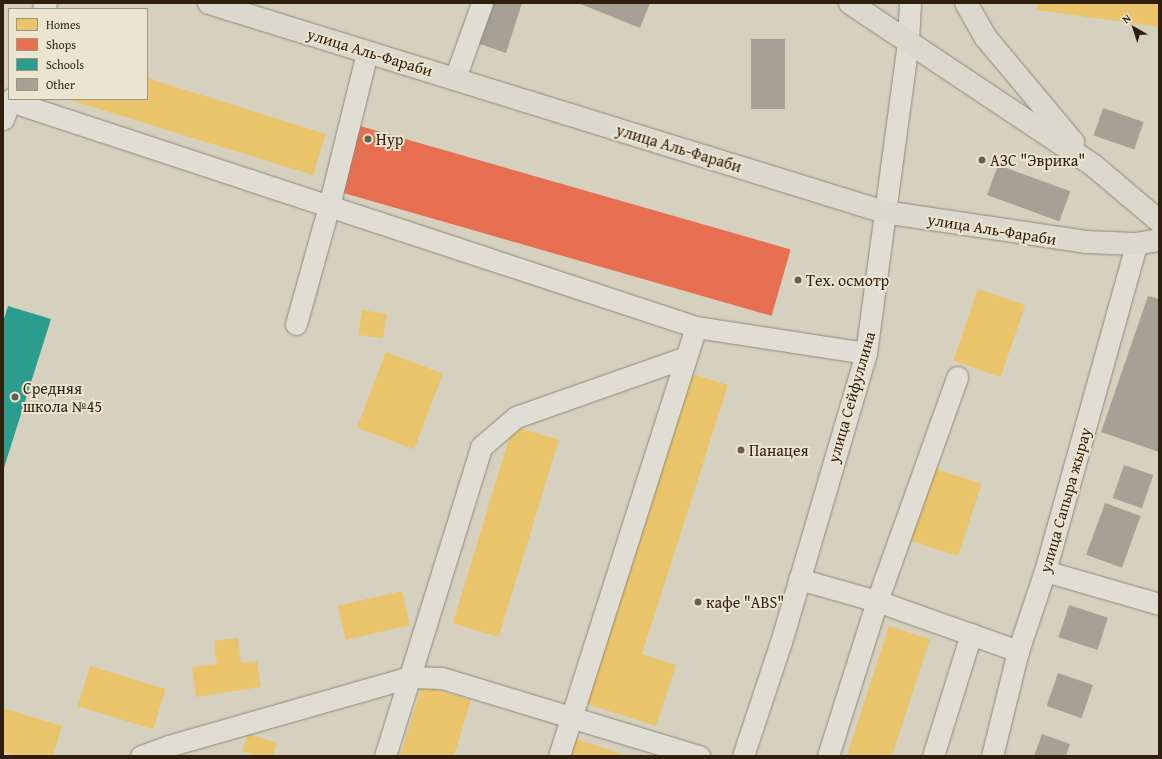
<!DOCTYPE html>
<meta charset="utf-8">
<style>
body{margin:0}
#map{position:relative;width:1162px;height:759px;overflow:hidden;background:#d6d1bf;font-family:"Gentium Book Plus",serif}
div>[style]{position:absolute}
[style*='--x']{left:calc(var(--x)*1px);top:calc(var(--y)*1px);width:calc(var(--w)*1px);rotate:calc(var(--a)*1deg)}
.homes>*{inset:0;background:#e9c46a;transform-origin:0 0}
.shops>*{inset:0;background:#e76f51;transform-origin:0 0}
.schools>*{inset:0;background:#2a9d8f}
.building>*{inset:0;background:#a6a195;transform-origin:0 0}
.roads{filter:drop-shadow(0 0 1px #8d877b) drop-shadow(0 0 1px #8d877b)}
.minor>*{height:21px;margin:-10.5px;padding:0 10.5px;transform-origin:10.5px;border-radius:10.5px;background:#e0ddd4}
.major>*{height:22px;margin:-11px;padding:0 11px;transform-origin:11px;border-radius:11px;background:#dbd8cd}
.dots>*{width:11px;height:11px;translate:-50% -50%;box-sizing:border-box;border:2px solid #ebe4cf;border-radius:50%}
span{translate:-50% -50%;white-space:nowrap;text-align:center;line-height:1.15;-webkit-text-stroke:4px #ebe4cf;paint-order:stroke}
.street-label{font-size:16px;color:#311f0e}
.poi-label{font-size:16px;color:#311f0e}
.left{translate:0 -50%;text-align:left}
.frame{position:absolute;inset:0;border:4px solid #311f0e;pointer-events:none}
.legend{position:absolute;left:8px;top:8px;width:140px;height:92px;box-sizing:border-box;background:#ebe4cf;border:1px solid #a19582;margin:0;padding:5px 7px;list-style:none;font-size:12px;color:#311f0e}
.legend li{display:flex;align-items:center;gap:8px;height:20px}
.legend b{width:20px;border:1px solid #a19582}
.north{position:absolute;left:1114px;top:8px;width:40px;height:40px;-webkit-text-stroke:3px #ebe4cf;paint-order:stroke;rotate:321deg;font-size:11px;font-weight:700;line-height:16px;text-align:center;color:#311f0e}
.north::after{content:'';display:block;margin:auto;width:14px;height:18px;background:#311f0e;clip-path:polygon(50% 0,100% 100%,50% 72%,0 100%)}
</style>
<div id="map">
<div class="homes">
<i style="clip-path:polygon(1038px 3px,1159px 3px,1159px 27px,1037px 10px)"></i>
<i style="clip-path:polygon(147px 78px,326px 134px,313px 175px,67px 99px,147px 99px)"></i>
<i style="left:978px;top:289px;width:50px;height:76px;rotate:19deg"></i>
<i style="left:362px;top:310px;width:25px;height:25px;rotate:9deg"></i>
<i style="left:386px;top:352px;width:61px;height:81px;rotate:21deg"></i>
<i style="clip-path:polygon(689px 373px,728px 385px,642px 654px,676px 665px,656px 726px,584px 703px)"></i>
<i style="left:513px;top:426px;width:48px;height:206px;rotate:17deg"></i>
<i style="left:933px;top:468px;width:51px;height:76px;rotate:18deg"></i>
<i style="left:402px;top:591px;width:35px;height:66px;rotate:77deg"></i>
<i style="left:889px;top:626px;width:43px;height:137px;rotate:18deg"></i>
<i style="clip-path:polygon(238px 638px,241px 663px,257px 661px,261px 687px,196px 697px,192px 667px,217px 664px,214px 641px)"></i>
<i style="left:90px;top:666px;width:79px;height:42px;rotate:17deg"></i>
<i style="clip-path:polygon(422px 685px,471px 700px,454px 756px,400px 756px)"></i>
<i style="clip-path:polygon(3px 708px,62px 726px,53px 756px,17px 756px,3px 752px)"></i>
<i style="clip-path:polygon(248px 734px,277px 743px,273px 756px,258px 756px,242px 751px)"></i>
<i style="clip-path:polygon(574px 738px,627px 756px,568px 756px)"></i>
</div>
<div class="shops">
<i style="left:360px;top:126px;width:448px;height:69px;rotate:16deg"></i>
</div>
<div class="schools">
<i style="clip-path:polygon(8px 306px,51px 319px,3px 471px,3px 322px)"></i>
</div>
<div class="building">
<i style="clip-path:polygon(491px 3px,522px 3px,506px 53px,477px 43px)"></i>
<i style="clip-path:polygon(578px 3px,650px 3px,640px 28px)"></i>
<i style="left:751px;top:39px;width:34px;height:70px"></i>
<i style="left:1103px;top:108px;width:43px;height:29px;rotate:19deg"></i>
<i style="left:998px;top:165px;width:77px;height:32px;rotate:20deg"></i>
<i style="clip-path:polygon(1148px 296px,1159px 299px,1159px 452px,1101px 432px)"></i>
<i style="left:1124px;top:465px;width:31px;height:35px;rotate:19deg"></i>
<i style="left:1105px;top:503px;width:38px;height:55px;rotate:20deg"></i>
<i style="left:1069px;top:605px;width:41px;height:34px;rotate:18deg"></i>
<i style="left:1058px;top:673px;width:37px;height:35px;rotate:19deg"></i>
<i style="clip-path:polygon(1042px 734px,1070px 744px,1066px 756px,1034px 756px)"></i>
</div>
<div class="roads">
<div class="minor">
<i style="--x:43;--y:9;--w:7;--a:-63"></i>
<i style="--x:455;--y:78;--w:80;--a:-70.2"></i>
<i style="--x:10;--y:101;--w:722;--a:18.23"></i>
<i style="--x:696;--y:327;--w:172;--a:8.7"></i>
<i style="--x:3;--y:119;--w:22;--a:-68"></i>
<i style="--x:296;--y:324;--w:123;--a:-74.4"></i>
<i style="--x:329;--y:206;--w:159;--a:-76.1"></i>
<i style="--x:1045;--y:571;--w:119;--a:16.1"></i>
<i style="--x:799;--y:579;--w:81;--a:15.8"></i>
<i style="--x:877;--y:601;--w:150;--a:19.5"></i>
<i style="--x:141;--y:756;--w:29;--a:-20"></i>
<i style="--x:168;--y:746;--w:252;--a:-15.9"></i>
<i style="--x:410;--y:677;--w:32;--a:2"></i>
<i style="--x:442;--y:678;--w:269;--a:16.9"></i>
<i style="--x:385;--y:756;--w:324;--a:-72.7"></i>
<i style="--x:481;--y:447;--w:46;--a:-40.6"></i>
<i style="--x:516;--y:417;--w:180;--a:-19.4"></i>
<i style="--x:559;--y:756;--w:450;--a:-72.3"></i>
<i style="--x:743;--y:756;--w:120;--a:-71.6"></i>
<i style="--x:781;--y:642;--w:301;--a:-73.6"></i>
<i style="--x:866;--y:353;--w:315;--a:-82.3"></i>
<i style="--x:908;--y:41;--w:38;--a:-87"></i>
<i style="--x:828;--y:756;--w:163;--a:-72.5"></i>
<i style="--x:877;--y:601;--w:238;--a:-70.3"></i>
<i style="--x:933;--y:756;--w:128;--a:-72.7"></i>
<i style="--x:992;--y:756;--w:108;--a:-76.1"></i>
<i style="--x:1018;--y:651;--w:84;--a:-71.4"></i>
<i style="--x:1045;--y:571;--w:339;--a:-74.4"></i>
</div>
<div class="major">
<i style="--x:209;--y:3;--w:707;--a:17.2"></i>
<i style="--x:884;--y:212;--w:204;--a:8.4"></i>
<i style="--x:1086;--y:242;--w:50;--a:2.3"></i>
<i style="--x:1136;--y:244;--w:23;--a:-10"></i>
<i style="--x:850;--y:3;--w:293;--a:33.7"></i>
<i style="--x:1094;--y:166;--w:85;--a:40.2"></i>
<i style="--x:966;--y:3;--w:40;--a:60.3"></i>
<i style="--x:986;--y:38;--w:136;--a:50.1"></i>
</div>
</div>
<div class="dots">
<i style="left:368px;top:139px;background:#6b5d4c"></i>
<i style="left:982px;top:160px;background:#6b5d4c"></i>
<i style="left:798px;top:280px;background:#6b5d4c"></i>
<i style="left:15px;top:397px;background:#6b5d4c"></i>
<i style="left:741px;top:450px;background:#6b5d4c"></i>
<i style="left:698px;top:602px;background:#6b5d4c"></i>
</div>
<div class="street-label">
<span style="left:370px;top:52px;rotate:17deg">улица Аль-Фараби</span>
<span style="left:679px;top:148px;rotate:17deg">улица Аль-Фараби</span>
<span style="left:992px;top:229px;rotate:9deg">улица Аль-Фараби</span>
<span style="left:851px;top:397px;rotate:-74deg">улица Сейфуллина</span>
<span style="left:1065px;top:500px;rotate:-74deg">улица Сапыра жырау</span>
</div>
<div class="poi-label">
<span class="left" style="left:376px;top:139px">Нур</span>
<span class="left" style="left:990px;top:160px">АЗС "Эврика"</span>
<span class="left" style="left:806px;top:280px">Тех. осмотр</span>
<span class="left" style="left:23px;top:397px">Средняя<br>школа №45</span>
<span class="left" style="left:749px;top:450px">Панацея</span>
<span class="left" style="left:706px;top:602px">кафе "ABS"</span>
</div>
<div class="frame"></div>
<ul class="legend">
<li><b style="height:11px;background:#e9c46a"></b>Homes</li>
<li><b style="height:11px;background:#e76f51"></b>Shops</li>
<li><b style="height:11px;background:#2a9d8f"></b>Schools</li>
<li><b style="height:11px;background:#a6a195"></b>Other</li>
</ul>
<div class="north">N</div>
</div>
